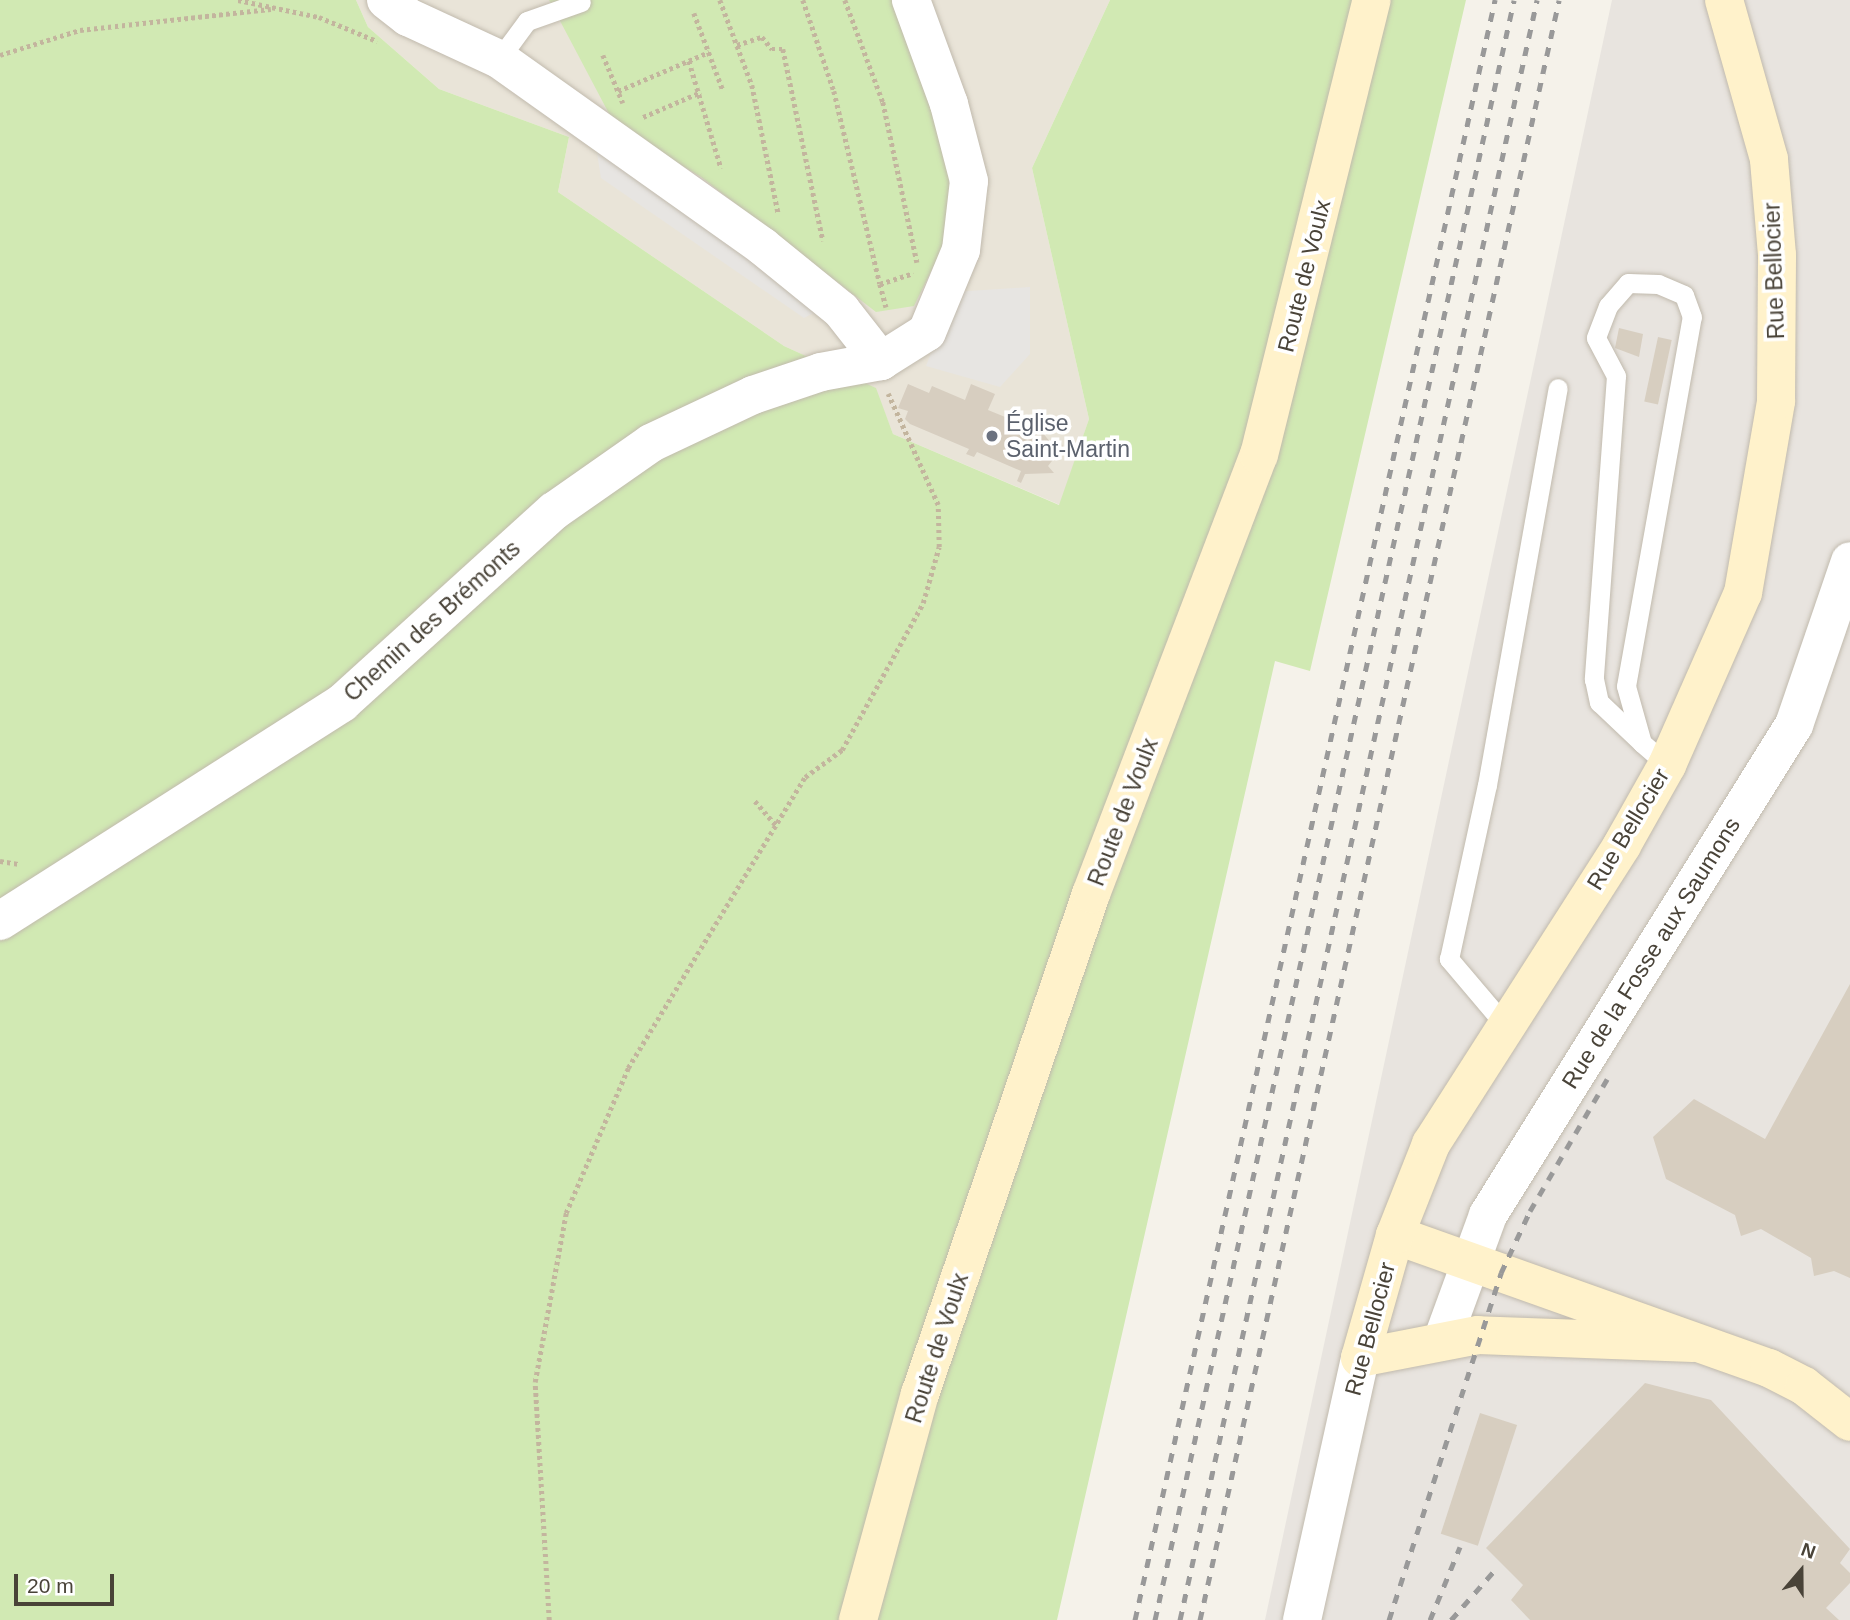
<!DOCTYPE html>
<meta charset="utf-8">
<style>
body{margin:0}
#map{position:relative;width:1850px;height:1620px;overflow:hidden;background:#f5f2ea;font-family:Arial,sans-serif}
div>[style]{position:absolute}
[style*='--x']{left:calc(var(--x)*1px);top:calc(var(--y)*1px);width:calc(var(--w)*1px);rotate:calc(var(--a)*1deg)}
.residential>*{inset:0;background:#e9e4d8}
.industrial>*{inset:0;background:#e8e4df}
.green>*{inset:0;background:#d1e9b3}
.parking>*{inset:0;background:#e7e5e2}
.building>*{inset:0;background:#d7cec0;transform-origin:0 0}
.path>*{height:4.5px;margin-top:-2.25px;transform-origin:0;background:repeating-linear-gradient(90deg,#c3b59e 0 3.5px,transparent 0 7px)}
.roads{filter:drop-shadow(0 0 2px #c1baad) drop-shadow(0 0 2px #c1baad)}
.service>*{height:19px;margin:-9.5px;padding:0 9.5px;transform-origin:9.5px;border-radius:9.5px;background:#fff}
.minor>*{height:38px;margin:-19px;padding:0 19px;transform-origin:19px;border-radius:19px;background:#fff}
.tertiary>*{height:38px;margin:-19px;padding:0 19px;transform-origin:19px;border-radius:19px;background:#fff}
.secondary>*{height:38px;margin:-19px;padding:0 19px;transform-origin:19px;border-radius:19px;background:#fff2cb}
.rail>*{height:5px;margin-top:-2.5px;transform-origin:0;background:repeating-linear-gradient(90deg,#999 0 9px,transparent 0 18px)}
.dots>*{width:19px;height:19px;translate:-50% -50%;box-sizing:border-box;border:4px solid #fff;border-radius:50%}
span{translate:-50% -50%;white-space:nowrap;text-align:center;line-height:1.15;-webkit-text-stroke:7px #fff;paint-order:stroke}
.street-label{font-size:23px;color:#494338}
.worship-label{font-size:23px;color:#5b616d}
.left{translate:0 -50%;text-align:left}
.north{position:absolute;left:1766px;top:1536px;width:70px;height:70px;-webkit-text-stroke:5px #fff;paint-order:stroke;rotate:20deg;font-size:19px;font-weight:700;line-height:28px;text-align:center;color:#494338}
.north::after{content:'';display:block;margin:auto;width:24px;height:32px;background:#494338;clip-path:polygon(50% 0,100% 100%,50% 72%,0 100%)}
.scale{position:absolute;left:14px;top:1574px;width:100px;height:32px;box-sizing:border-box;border:4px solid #494338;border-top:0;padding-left:9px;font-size:21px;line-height:24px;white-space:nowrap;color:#494338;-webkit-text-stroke:5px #fff;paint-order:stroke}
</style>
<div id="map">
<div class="residential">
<i style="clip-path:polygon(356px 0,1110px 0,1032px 168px,1089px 419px,1060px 505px,893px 434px,875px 388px,784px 346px,558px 192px,569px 137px,439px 89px,368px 27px)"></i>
</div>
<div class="industrial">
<i style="clip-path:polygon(1612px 0,1850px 0,1850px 1620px,1265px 1620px)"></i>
</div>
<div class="green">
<i style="clip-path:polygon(0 0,356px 0,368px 27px,439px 89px,569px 137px,558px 192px,784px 346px,876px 388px,893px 434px,1059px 505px,1089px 419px,1032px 168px,1110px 0,1466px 0,1310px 671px,1275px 661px,1057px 1620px,0 1620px)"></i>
<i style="clip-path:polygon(549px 0,895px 0,954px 178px,946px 241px,914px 306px,876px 312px,701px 177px,615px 125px)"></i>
</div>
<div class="parking">
<i style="clip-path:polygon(595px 141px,827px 306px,804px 318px,601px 178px)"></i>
<i style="clip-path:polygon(1030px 287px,1030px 354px,1000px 387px,926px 366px,954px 292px)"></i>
</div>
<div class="building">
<i style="clip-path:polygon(1619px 328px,1643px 334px,1639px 357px,1615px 348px)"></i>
<i style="left:1658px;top:337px;width:14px;height:66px;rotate:12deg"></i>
<i style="clip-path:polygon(908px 384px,929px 393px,932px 386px,965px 400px,971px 384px,995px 394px,988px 410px,1039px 431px,1044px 425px,1041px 431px,1052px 444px,1061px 441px,1063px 447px,1048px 466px,1054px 473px,1025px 474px,1021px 483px,1017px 481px,1021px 471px,977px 452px,974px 457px,966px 454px,969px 449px,910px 424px,905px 419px,908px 411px,898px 408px)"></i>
<i style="clip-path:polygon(1850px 984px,1850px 1278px,1834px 1271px,1814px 1276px,1811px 1258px,1761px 1229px,1741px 1236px,1735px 1215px,1666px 1179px,1653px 1137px,1694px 1099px,1765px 1139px)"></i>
<i style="clip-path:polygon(1645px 1383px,1711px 1400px,1850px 1549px,1840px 1563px,1850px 1573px,1850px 1583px,1826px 1608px,1839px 1620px,1530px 1620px,1511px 1600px,1523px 1585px,1486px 1548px)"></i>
<i style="left:1480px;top:1413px;width:39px;height:127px;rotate:18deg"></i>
</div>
<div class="path">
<i style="--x:238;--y:0;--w:83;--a:11.9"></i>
<i style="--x:319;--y:17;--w:63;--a:22.5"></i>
<i style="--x:720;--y:0;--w:91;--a:69.4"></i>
<i style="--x:752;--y:85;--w:130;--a:78.4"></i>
<i style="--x:803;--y:0;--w:96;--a:71.2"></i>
<i style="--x:834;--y:91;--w:198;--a:76.6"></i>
<i style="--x:880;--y:284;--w:35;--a:-18"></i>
<i style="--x:845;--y:0;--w:109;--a:69.6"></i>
<i style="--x:883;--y:102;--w:164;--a:78"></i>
<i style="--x:694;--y:13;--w:82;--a:69.4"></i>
<i style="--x:737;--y:45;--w:26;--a:-18"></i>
<i style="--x:762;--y:37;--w:16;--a:50"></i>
<i style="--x:772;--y:49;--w:11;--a:0"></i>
<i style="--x:783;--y:49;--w:196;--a:78.2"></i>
<i style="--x:0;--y:55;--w:84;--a:-17.4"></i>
<i style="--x:80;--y:30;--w:192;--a:-6.3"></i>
<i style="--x:603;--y:55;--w:52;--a:67.4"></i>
<i style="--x:689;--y:61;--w:112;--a:73.3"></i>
<i style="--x:618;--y:91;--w:99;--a:-23.2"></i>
<i style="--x:643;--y:117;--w:63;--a:-23.3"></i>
<i style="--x:880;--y:284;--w:24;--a:75"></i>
<i style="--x:755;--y:801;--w:32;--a:49"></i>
<i style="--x:0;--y:861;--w:20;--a:9"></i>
<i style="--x:549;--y:1620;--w:238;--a:-93.4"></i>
<i style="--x:535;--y:1382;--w:172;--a:-79.6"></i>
<i style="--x:566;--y:1213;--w:158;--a:-66.8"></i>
<i style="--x:628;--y:1068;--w:341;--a:-58.7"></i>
<i style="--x:805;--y:777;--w:46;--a:-36.1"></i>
<i style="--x:842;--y:750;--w:168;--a:-61.1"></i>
<i style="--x:923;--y:603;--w:58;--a:-74.1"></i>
<i style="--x:939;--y:547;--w:42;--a:-91.4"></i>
<i style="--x:938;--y:505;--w:122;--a:-114.2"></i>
</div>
<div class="roads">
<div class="service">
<i style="--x:499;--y:59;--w:47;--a:-53.6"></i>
<i style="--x:527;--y:21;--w:57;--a:-19.4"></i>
<i style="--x:1642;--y:743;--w:59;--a:-105.7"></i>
<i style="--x:1626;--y:686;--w:375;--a:-79.9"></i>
<i style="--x:1692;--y:317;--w:23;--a:-110"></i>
<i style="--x:1684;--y:295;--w:28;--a:-157"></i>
<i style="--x:1658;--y:284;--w:30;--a:-178"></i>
<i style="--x:1628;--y:283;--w:30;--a:131"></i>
<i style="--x:1608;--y:306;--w:34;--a:111"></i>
<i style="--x:1596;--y:338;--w:43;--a:62.2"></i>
<i style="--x:1616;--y:376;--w:304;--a:94.2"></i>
<i style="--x:1594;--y:679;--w:24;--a:78"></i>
<i style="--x:1599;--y:702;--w:59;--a:43.6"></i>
<i style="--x:1642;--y:743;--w:33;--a:41"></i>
<i style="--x:1505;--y:1025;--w:87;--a:-130.3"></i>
<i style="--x:1449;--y:959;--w:178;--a:-77.7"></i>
<i style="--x:1487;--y:785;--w:403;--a:-79.9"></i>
</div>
<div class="minor">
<i style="--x:386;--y:0;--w:28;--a:38"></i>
<i style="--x:408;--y:17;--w:100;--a:24.8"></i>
<i style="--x:499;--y:59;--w:323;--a:35.4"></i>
<i style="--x:762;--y:246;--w:102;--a:39"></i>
<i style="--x:841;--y:310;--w:65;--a:51.9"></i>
<i style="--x:0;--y:921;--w:406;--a:-32.5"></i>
<i style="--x:342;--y:703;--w:286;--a:-42.2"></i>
<i style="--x:554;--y:511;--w:118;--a:-35"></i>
<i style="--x:651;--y:443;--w:113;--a:-25.2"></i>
<i style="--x:753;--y:395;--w:72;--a:-18.7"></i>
<i style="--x:821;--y:372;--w:61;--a:-10.4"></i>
<i style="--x:881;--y:361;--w:54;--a:-32.2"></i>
<i style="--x:927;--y:332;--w:89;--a:-67.5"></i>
<i style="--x:961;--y:250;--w:69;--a:-83.4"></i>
<i style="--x:969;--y:181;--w:80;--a:-104.6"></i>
<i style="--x:949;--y:104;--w:111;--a:-110.1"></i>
<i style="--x:1442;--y:1341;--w:134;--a:-69.9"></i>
<i style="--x:1488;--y:1215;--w:578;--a:-58.02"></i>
<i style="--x:1794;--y:725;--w:173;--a:-71.1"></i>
</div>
<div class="tertiary">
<i style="--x:1302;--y:1620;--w:268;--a:-77.5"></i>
</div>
<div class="secondary">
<i style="--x:1395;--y:1235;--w:397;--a:19.6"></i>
<i style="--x:1769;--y:1368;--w:39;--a:27"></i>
<i style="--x:1804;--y:1386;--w:58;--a:38"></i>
<i style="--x:1693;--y:1343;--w:215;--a:-177.9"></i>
<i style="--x:1478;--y:1335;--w:120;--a:169"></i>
<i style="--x:1360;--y:1358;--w:128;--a:-74.1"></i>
<i style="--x:1395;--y:1235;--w:98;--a:-68.4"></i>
<i style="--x:1431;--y:1144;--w:355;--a:-57.4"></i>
<i style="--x:1622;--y:845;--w:92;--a:-60.6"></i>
<i style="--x:1667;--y:765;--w:188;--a:-66.2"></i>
<i style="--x:1743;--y:593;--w:195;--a:-80.2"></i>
<i style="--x:1776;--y:401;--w:146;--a:-89.6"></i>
<i style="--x:1777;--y:255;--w:96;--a:-94.8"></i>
<i style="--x:1769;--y:159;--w:165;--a:-105.8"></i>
<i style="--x:858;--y:1620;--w:234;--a:-74.7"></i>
<i style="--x:920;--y:1394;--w:528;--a:-71.12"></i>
<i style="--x:1091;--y:894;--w:470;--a:-69.1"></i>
<i style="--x:1259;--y:455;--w:469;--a:-76.1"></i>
</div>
</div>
<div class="rail">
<i style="--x:1135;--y:1620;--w:1660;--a:-77.47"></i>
<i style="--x:1155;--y:1620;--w:1659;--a:-77.5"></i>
<i style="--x:1180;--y:1620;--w:1659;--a:-77.57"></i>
<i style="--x:1200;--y:1620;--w:1659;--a:-77.5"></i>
<i style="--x:1389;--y:1620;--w:365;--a:-72.1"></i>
<i style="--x:1501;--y:1273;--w:68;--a:-64.9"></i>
<i style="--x:1530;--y:1211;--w:153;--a:-59.7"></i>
<i style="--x:1430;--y:1620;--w:79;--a:-67.7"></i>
<i style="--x:1451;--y:1620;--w:65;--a:-48.7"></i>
</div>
<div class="dots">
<i style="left:992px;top:436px;background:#6b7280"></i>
</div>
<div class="street-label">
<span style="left:1774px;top:271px;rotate:-92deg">Rue Bellocier</span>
<span style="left:1304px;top:276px;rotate:-76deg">Route de Voulx</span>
<span style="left:432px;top:621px;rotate:-42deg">Chemin des Brémonts</span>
<span style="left:1123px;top:812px;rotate:-69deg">Route de Voulx</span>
<span style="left:1628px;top:829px;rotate:-59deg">Rue Bellocier</span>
<span style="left:1651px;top:953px;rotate:-58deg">Rue de la Fosse aux Saumons</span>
<span style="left:1370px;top:1329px;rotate:-75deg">Rue Bellocier</span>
<span style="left:937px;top:1348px;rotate:-72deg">Route de Voulx</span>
</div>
<div class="worship-label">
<span class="left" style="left:1006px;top:436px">Église<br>Saint-Martin</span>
</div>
<div class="north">N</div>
<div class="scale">20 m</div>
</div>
